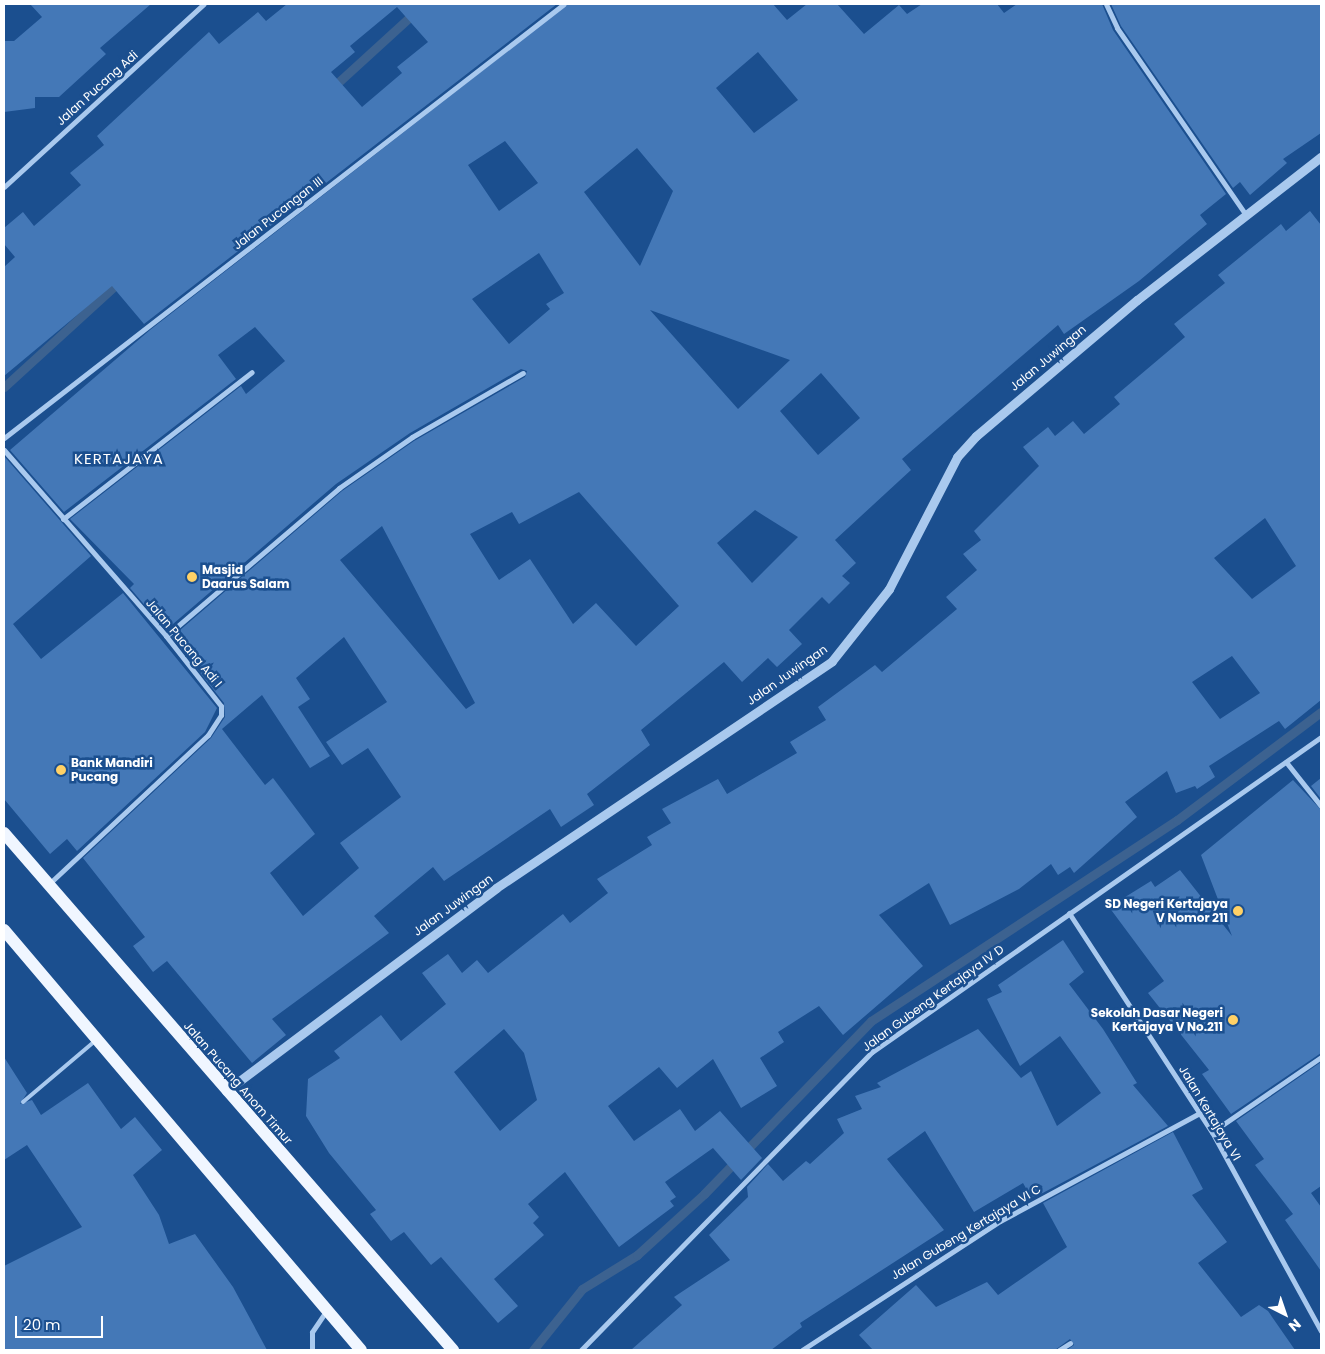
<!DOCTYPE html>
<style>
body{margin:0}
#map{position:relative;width:1325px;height:1354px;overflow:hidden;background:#1b4f8f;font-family:Poppins,sans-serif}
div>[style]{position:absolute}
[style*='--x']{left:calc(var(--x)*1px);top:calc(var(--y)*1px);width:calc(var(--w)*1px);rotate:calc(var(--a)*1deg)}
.stream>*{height:9px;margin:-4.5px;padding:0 4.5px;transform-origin:4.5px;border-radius:4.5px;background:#3c6290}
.building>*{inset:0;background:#4478b7}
.service>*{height:4px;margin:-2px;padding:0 2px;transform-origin:2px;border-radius:2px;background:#a9c9ee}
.minor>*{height:5px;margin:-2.5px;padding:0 2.5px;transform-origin:2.5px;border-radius:2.5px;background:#a9c9ee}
.tertiary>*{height:9px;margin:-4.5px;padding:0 4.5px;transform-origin:4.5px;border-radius:4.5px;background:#a9c9ee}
.primary>*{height:12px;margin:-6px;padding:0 6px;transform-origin:6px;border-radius:6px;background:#f0f6ff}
.dots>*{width:14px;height:14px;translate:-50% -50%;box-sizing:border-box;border:2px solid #1b4f8f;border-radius:50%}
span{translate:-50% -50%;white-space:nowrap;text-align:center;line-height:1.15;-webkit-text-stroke:5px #1b4f8f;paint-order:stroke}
.street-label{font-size:12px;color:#fff}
.poi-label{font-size:12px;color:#fff;font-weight:700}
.left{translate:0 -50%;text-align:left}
.right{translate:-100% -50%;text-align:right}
.quarter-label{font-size:15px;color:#fff;letter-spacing:1px}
.frame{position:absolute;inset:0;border:5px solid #fff;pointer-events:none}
.north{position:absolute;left:1260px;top:1289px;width:50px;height:50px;-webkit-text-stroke:4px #1b4f8f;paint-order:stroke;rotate:139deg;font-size:14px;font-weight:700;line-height:20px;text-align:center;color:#fff}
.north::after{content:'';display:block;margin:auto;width:18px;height:22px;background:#fff;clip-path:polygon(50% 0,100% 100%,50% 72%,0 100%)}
.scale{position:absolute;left:15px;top:1316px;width:88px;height:22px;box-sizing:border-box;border:2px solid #fff;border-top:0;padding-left:6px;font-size:15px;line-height:18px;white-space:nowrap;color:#fff;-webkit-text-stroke:4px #1b4f8f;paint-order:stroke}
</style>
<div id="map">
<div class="stream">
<i style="--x:332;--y:88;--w:125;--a:-42.4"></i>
<i style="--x:4;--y:387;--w:159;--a:-42.4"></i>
<i style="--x:533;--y:1350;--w:78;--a:-51.2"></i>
<i style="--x:582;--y:1289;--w:65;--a:-31.7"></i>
<i style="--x:637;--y:1255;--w:91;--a:-42.3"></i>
<i style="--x:704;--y:1194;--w:240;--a:-46"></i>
<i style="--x:871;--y:1021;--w:366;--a:-33.3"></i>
<i style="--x:1177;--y:820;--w:180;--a:-36.9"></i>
</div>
<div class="building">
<i style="clip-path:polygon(30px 4px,151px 4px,100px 48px,106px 54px,59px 97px,35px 97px,35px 108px,4px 112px,4px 41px,14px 41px,42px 17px)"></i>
<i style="clip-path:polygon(evenodd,287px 4px,557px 4px,144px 324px,112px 286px,4px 376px,4px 267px,15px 257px,4px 244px,4px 228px,23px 212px,34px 226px,81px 185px,70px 173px,104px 145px,97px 136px,209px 32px,219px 44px,258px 12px,266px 21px,287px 4px,397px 7px,428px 42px,397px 67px,402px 73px,362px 107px,331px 72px,355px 52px,350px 46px,397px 7px)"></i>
<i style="clip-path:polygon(evenodd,568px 4px,773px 4px,787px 20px,807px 4px,837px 4px,864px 34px,899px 5px,907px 14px,922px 4px,997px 4px,1004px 13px,1017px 4px,1102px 4px,1113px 30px,1226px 194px,1200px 215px,1207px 224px,1139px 281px,1064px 334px,1058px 325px,902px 459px,911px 470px,835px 540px,856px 563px,842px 576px,850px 583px,829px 604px,822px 597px,789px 630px,802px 644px,777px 667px,768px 658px,742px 682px,724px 662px,641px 730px,650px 745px,587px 794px,594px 805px,561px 827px,550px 809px,444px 881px,433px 867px,374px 916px,389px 933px,272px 1019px,286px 1035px,252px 1063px,167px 961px,153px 972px,133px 946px,145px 937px,83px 858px,211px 738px,225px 717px,224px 703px,172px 637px,342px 491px,414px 441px,525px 377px,527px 371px,521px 369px,410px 433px,336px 484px,166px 630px,130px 588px,134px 584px,70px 519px,241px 386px,246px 394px,285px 361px,255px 327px,218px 355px,236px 379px,64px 512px,10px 450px,150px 330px,568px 4px,758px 52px,798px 100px,754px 133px,716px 88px,758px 52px,568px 4px,505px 141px,538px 183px,499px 211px,468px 165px,505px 141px,568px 4px,637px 148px,673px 191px,640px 266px,584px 192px,637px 148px,568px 4px,539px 253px,564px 293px,546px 304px,550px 309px,509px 344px,472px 299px,539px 253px,568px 4px,650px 310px,790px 360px,738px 409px,650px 310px,568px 4px,821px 373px,860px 418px,818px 455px,780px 411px,821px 373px,568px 4px,579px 492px,679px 606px,636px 646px,596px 603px,573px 624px,530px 559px,499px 580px,470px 534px,512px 512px,519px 524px,579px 492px,568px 4px,755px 510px,798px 537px,752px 583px,717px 543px,755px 510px,568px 4px,382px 526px,475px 703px,466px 709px,340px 560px,382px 526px,568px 4px,344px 637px,387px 702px,326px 742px,342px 765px,368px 748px,401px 797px,340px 843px,359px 868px,303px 916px,270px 873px,315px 834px,273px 778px,265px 785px,222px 729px,262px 695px,310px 768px,330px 756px,298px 707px,310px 699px,296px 678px,344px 637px)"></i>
<i style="clip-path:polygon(1111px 4px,1321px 4px,1321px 133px,1283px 159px,1287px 163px,1250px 195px,1240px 182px,1233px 188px,1121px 26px)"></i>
<i style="clip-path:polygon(evenodd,1310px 211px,1321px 225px,1321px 700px,1285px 729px,1279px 721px,1209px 766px,1215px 777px,1197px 789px,1195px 786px,1176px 793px,1167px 771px,1125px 802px,1137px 817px,1074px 873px,1070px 867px,1058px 875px,1051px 864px,1019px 889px,950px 925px,929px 883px,879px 915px,923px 966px,843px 1035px,819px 1006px,778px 1032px,784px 1042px,760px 1058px,777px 1086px,741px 1108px,713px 1059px,677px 1088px,659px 1067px,608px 1106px,634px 1141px,680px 1109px,695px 1131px,720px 1111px,762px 1158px,741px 1180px,713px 1148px,665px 1182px,676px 1197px,670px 1201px,674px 1206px,619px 1247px,565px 1172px,528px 1204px,539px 1217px,533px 1223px,544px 1235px,494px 1279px,518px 1306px,498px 1323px,441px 1257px,431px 1265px,404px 1232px,391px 1241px,370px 1214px,376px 1210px,329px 1153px,306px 1116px,308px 1079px,340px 1058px,334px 1051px,381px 1015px,401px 1041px,446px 1004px,422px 973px,448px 954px,462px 973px,477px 960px,488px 973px,563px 914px,570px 923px,608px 893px,597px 879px,652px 845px,647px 837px,671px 823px,662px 809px,718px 779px,727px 794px,797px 753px,790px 742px,826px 720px,818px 707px,875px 665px,882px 672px,957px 609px,946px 597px,977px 570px,963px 554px,981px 540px,974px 531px,1039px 466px,1023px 447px,1048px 427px,1055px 436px,1073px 421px,1084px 434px,1120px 404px,1114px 397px,1185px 337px,1174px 324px,1225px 283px,1218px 275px,1281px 224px,1286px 231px,1310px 211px,1265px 518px,1296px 566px,1252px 599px,1214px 558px,1265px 518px,1310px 211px,1232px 656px,1260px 693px,1220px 719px,1192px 682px,1232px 656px,1310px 211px,504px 1029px,524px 1053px,537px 1100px,500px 1131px,454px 1072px,504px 1029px)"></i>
<i style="clip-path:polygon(4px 456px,91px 556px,13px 624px,41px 659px,123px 593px,217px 708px,205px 732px,77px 851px,67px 839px,50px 854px,4px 799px)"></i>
<i style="clip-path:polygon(1321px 778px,1321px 799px,1311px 786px)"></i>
<i style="clip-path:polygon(1293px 780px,1321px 810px,1321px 1053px,1231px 1114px,1202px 1074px,1209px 1070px,1148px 993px,1164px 981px,1109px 907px,1151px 881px,1155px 887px,1180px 870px,1232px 936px,1201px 855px)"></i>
<i style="clip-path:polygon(1063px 940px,1084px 972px,1069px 984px,1103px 1029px,1137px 1083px,1133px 1085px,1168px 1126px,1039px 1195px,1031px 1197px,1023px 1183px,974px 1212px,925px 1131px,887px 1159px,944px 1230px,800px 1323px,802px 1327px,771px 1350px,631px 1350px,682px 1305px,674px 1297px,730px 1260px,709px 1235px,748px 1197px,747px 1187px,768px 1164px,783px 1181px,806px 1161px,810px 1164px,844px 1133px,837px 1119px,862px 1109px,855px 1096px,881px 1087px,877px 1083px,978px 1029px,1021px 1078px,1031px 1071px,1057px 1126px,1101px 1093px,1060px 1036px,1020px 1066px,987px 999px,1002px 992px,998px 985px)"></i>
<i style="clip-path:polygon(4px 1057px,27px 1093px,20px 1104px,32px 1100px,41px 1115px,88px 1083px,121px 1129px,135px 1117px,162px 1150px,133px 1175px,159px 1215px,169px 1244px,195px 1234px,233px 1287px,267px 1350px,4px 1350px,4px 1266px,82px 1227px,27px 1145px,4px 1160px)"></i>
<i style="clip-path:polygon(1321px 1062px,1321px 1186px,1311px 1193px,1321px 1207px,1321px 1271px,1285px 1220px,1293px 1214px,1255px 1165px,1264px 1159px,1236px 1121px)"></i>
<i style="clip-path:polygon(1173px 1132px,1203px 1189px,1192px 1195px,1227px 1242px,1198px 1263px,1241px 1317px,1259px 1305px,1268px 1311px,1295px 1350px,1067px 1350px,1074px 1345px,1070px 1339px,1055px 1350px,873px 1350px,859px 1335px,916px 1285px,936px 1307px,987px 1282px,998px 1295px,1067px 1247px,1043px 1203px)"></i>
</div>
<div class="service">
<i style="--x:23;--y:1102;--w:94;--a:-40.3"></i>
</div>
<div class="minor">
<i style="--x:1106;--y:4;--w:26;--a:65"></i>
<i style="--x:1117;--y:28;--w:227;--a:55.4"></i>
<i style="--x:4;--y:187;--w:271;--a:-42.5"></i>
<i style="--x:4;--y:438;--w:708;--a:-37.78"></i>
<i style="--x:4;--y:450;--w:247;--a:48.9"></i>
<i style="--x:166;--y:636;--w:89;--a:51.8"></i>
<i style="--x:221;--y:706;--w:9;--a:90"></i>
<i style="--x:221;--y:715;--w:24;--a:123"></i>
<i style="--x:208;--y:735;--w:218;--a:136.9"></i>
<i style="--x:63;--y:519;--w:239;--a:-37.9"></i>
<i style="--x:166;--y:636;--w:228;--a:-40.5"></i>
<i style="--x:339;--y:488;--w:89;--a:-34.9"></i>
<i style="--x:412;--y:437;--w:128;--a:-30"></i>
<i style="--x:1286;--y:762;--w:56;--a:51.5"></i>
<i style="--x:1069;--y:913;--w:262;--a:56.9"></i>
<i style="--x:1212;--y:1132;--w:227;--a:61.3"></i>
<i style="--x:1212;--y:1132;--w:132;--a:-34.5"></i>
<i style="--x:312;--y:1350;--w:18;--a:-90"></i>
<i style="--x:312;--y:1332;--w:27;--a:-56"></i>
<i style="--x:581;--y:1350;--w:417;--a:-45.7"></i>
<i style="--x:872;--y:1052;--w:548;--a:-35.05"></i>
<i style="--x:802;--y:1350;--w:236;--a:-33.1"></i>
<i style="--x:1000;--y:1221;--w:227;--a:-28.4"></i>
<i style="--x:1059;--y:1350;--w:13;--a:-32"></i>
</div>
<div class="tertiary">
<i style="--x:226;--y:1091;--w:338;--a:-36.9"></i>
<i style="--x:496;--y:888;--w:405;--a:-34"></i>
<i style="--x:832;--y:661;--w:92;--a:-51.6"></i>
<i style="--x:889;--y:589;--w:148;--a:-62.7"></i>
<i style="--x:957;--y:457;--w:28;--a:-48"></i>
<i style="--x:976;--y:436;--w:211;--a:-40.2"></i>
<i style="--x:1137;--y:300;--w:233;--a:-37.9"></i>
</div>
<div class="primary">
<i style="--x:4;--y:833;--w:685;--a:49.03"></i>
<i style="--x:4;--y:930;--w:551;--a:49.64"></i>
</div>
<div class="dots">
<i style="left:192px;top:577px;background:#ffd166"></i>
<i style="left:61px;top:770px;background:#ffd166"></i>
<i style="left:1238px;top:911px;background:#ffd166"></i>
<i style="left:1233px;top:1020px;background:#ffd166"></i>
</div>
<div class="street-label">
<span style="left:97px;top:88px;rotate:-42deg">Jalan Pucang Adi</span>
<span style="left:278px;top:213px;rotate:-38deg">Jalan Pucangan III</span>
<span style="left:1048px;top:358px;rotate:-40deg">Jalan Juwingan</span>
<span style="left:184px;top:643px;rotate:50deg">Jalan Pucang Adi I</span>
<span style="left:787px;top:675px;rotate:-35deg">Jalan Juwingan</span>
<span style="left:453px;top:905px;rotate:-36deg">Jalan Juwingan</span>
<span style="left:933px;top:998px;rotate:-36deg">Jalan Gubeng Kertajaya IV D</span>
<span style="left:238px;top:1083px;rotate:49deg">Jalan Pucang Anom Timur</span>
<span style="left:1210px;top:1113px;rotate:59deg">Jalan Kertajaya VI</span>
<span style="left:966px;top:1232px;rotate:-31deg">Jalan Gubeng Kertajaya VI C</span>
</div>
<div class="poi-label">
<span class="left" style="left:202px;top:577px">Masjid<br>Daarus Salam</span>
<span class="left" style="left:71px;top:770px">Bank Mandiri<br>Pucang</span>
<span class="right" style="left:1228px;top:911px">SD Negeri Kertajaya<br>V Nomor 211</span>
<span class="right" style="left:1223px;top:1020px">Sekolah Dasar Negeri<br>Kertajaya V No.211</span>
</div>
<div class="quarter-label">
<span style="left:119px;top:459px">KERTAJAYA</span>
</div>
<div class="frame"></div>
<div class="north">N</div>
<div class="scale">20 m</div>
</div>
